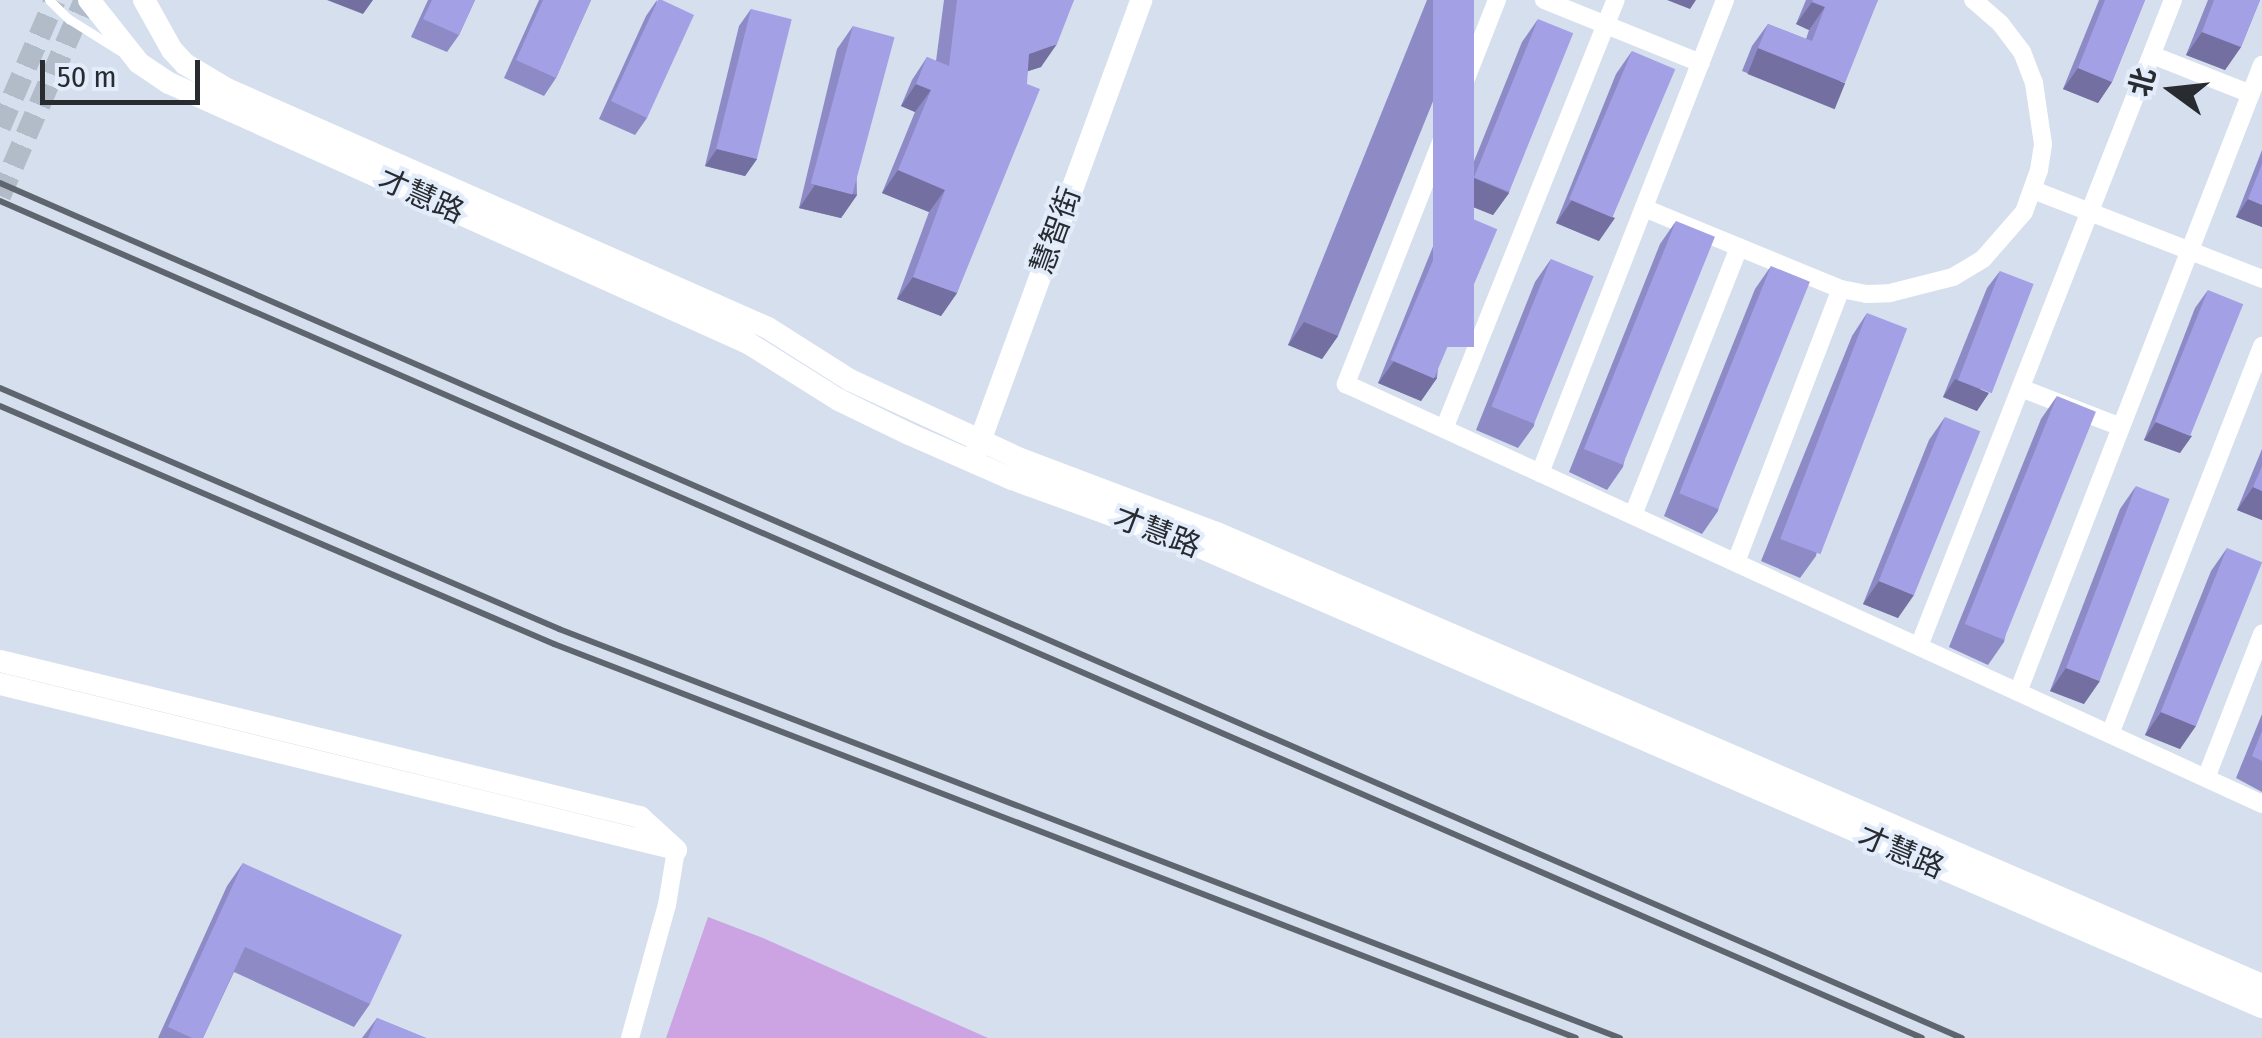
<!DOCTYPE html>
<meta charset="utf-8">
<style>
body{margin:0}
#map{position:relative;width:2262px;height:1038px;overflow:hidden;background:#d5dfee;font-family:"Fira Sans Condensed","Noto Sans SC",sans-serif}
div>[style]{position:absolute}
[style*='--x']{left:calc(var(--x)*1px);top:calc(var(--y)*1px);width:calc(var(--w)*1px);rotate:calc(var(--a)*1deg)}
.green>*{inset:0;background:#cca4e3}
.secondary-tunnel>*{height:22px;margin-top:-11px;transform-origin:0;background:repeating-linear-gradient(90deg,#b2bbc8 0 22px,transparent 0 33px)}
.lane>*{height:9px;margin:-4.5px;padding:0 4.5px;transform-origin:4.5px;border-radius:4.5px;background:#fff}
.street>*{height:18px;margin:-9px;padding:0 9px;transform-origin:9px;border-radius:9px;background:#fff}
.secondary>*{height:22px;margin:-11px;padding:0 11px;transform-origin:11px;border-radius:11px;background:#fff}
.rail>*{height:6px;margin:-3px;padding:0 3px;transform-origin:3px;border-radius:3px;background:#5f656e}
.wall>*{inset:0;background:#8d8ac6}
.shaded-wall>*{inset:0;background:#7370a1;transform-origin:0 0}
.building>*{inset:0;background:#a4a0e6;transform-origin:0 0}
span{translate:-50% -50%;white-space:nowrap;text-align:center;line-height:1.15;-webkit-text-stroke:8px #e2ecfb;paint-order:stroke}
.street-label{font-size:30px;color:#282c31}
.north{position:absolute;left:2122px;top:40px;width:100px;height:100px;-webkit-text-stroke:8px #e2ecfb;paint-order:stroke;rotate:285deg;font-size:28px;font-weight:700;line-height:40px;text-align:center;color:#282c31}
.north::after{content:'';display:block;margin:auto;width:35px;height:45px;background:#282c31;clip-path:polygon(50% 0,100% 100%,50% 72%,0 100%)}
.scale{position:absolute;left:40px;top:60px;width:160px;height:45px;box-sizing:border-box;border:5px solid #282c31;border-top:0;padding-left:12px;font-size:30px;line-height:35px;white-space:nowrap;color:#282c31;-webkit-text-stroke:8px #e2ecfb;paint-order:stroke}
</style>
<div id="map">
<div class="green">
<i style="clip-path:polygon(708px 917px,763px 938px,988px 1038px,666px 1038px)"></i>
</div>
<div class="secondary-tunnel">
<i style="--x:0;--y:127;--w:138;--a:-66.6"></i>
<i style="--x:0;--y:196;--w:214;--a:-66.6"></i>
</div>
<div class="lane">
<i style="--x:49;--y:0;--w:28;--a:44"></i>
<i style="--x:69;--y:19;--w:60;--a:32.1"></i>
</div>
<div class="street">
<i style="--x:1497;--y:0;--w:413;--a:111.5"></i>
<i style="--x:1346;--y:384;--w:1008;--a:24.63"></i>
<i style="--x:1544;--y:0;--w:169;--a:21.9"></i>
<i style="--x:2152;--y:55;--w:106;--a:21.5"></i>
<i style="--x:2033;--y:190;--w:246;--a:21.2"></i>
<i style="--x:1644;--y:208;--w:213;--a:22.4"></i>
<i style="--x:1841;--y:289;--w:25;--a:11"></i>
<i style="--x:1866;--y:294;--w:24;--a:-2"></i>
<i style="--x:1890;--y:293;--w:65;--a:-14.3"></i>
<i style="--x:1953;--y:277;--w:35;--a:-31"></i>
<i style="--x:1983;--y:259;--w:62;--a:-48.9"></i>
<i style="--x:2024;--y:212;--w:45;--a:-70.3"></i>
<i style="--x:2039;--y:170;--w:26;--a:-81"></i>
<i style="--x:2043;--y:144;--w:62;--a:-98.4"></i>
<i style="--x:2034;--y:83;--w:33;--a:-111"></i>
<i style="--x:2022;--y:52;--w:35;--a:-127"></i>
<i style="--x:2001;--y:24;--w:37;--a:-139"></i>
<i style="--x:2021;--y:388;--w:107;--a:21.3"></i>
<i style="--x:1444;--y:429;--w:462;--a:-68.2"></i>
<i style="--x:1540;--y:473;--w:508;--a:-68.64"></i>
<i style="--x:1633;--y:515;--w:288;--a:-68.4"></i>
<i style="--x:1736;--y:562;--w:292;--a:-69"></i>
<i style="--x:1919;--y:646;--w:694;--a:-68.54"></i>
<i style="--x:2018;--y:692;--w:673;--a:-68.74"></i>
<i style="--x:2110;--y:734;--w:417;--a:-68.6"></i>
<i style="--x:2206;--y:778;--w:155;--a:-68.7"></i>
<i style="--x:630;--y:1038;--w:138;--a:-74.5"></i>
<i style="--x:667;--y:905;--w:56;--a:-80.7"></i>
</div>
<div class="secondary">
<i style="--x:89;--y:0;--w:80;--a:51.6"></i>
<i style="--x:139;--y:63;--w:36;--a:34"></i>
<i style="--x:169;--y:83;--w:635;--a:24.18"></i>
<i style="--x:748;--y:343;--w:107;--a:32.1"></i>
<i style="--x:839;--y:400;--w:78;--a:25.9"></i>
<i style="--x:909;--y:434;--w:112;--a:23.6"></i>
<i style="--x:1012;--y:479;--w:197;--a:19.9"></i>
<i style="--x:1197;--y:546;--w:1160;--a:23.41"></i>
<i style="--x:144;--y:0;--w:57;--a:60.8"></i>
<i style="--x:172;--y:50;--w:19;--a:47"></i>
<i style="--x:185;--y:64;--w:49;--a:30.8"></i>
<i style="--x:227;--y:89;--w:591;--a:23.83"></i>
<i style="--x:768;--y:328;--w:97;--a:32.4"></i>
<i style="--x:850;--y:380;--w:185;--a:24.9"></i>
<i style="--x:1018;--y:458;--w:213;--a:20.7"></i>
<i style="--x:1217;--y:533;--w:1139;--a:23.39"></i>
<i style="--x:976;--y:452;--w:481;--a:-69.9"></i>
<i style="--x:0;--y:661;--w:659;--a:13.7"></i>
<i style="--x:640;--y:817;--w:49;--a:42.5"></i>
<i style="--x:0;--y:684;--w:692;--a:13.71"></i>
</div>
<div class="rail">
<i style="--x:0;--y:183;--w:2140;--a:23.55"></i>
<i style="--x:0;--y:201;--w:2096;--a:23.53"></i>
<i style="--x:0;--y:388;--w:609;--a:23.32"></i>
<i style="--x:559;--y:629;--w:1137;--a:21.08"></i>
<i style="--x:0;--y:406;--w:603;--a:23.25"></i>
<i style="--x:554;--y:644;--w:1095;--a:21.08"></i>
</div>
<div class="wall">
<i style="clip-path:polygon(428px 0,475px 0,459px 35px,447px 52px,411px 37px)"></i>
<i style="clip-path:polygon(539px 0,591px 0,556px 78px,544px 96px,504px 78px)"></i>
<i style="clip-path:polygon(657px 0,647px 118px,635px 135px,599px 119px,646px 16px)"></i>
<i style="clip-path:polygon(944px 0,1074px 0,1041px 67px,1028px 71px,957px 293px,941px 316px,897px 299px,929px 212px,882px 193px,915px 112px,901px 106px,912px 80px,927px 57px,936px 61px)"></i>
<i style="clip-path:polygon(1427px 0,1474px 0,1338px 336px,1322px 359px,1288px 345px)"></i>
<i style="clip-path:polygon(1806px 0,1878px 0,1829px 106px,1742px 71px,1752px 46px,1768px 24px,1806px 39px,1809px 30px,1796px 24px)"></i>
<i style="clip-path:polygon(2099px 0,2145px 0,2112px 82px,2098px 103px,2063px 89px)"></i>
<i style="clip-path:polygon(2208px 0,2260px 0,2241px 47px,2225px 70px,2186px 55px)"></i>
<i style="clip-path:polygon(751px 9px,757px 159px,745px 176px,705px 166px,739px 26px)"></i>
<i style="clip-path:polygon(1538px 19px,1509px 193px,1493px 215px,1458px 201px,1522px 42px)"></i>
<i style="clip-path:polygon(853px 26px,857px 195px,841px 218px,799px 208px,837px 49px)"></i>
<i style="clip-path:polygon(1632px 51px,1599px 241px,1556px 223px,1616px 74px)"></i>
<i style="clip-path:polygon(2262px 150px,2262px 227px,2236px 217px)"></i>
<i style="clip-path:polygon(1454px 211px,1437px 378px,1421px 401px,1378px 383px,1438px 234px)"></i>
<i style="clip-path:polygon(1676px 221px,1623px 467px,1607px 490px,1569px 472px,1660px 244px)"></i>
<i style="clip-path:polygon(1551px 259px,1534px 426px,1518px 448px,1476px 430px,1535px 282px)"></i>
<i style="clip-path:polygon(1771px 266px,1718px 511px,1702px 534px,1664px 516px,1755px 289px)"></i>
<i style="clip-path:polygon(2000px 271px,1977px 411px,1943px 397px,1987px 288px)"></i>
<i style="clip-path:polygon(2208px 290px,2180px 453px,2144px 440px,2195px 308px)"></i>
<i style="clip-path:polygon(1867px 313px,1816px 556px,1800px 578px,1761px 561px,1852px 336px)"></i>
<i style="clip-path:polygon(2057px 396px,2004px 642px,1988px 665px,1949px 647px,2041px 419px)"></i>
<i style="clip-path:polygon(1945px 417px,1898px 618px,1863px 604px,1929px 440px)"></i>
<i style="clip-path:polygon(2262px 449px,2262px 520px,2237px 510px)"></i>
<i style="clip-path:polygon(2136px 486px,2084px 704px,2050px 691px,2120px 509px)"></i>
<i style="clip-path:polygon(2227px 548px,2180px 749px,2145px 735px,2211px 571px)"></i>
<i style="clip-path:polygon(2262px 714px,2262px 792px,2236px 778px)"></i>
<i style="clip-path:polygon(243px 863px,370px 1004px,354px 1027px,234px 972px,203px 1038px,158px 1038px,227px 886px)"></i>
<i style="clip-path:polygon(377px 1018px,426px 1038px,362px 1038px)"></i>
</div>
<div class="shaded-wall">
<i style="clip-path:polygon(327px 0,373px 0,363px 14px)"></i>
<i style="clip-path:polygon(1667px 0,1696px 0,1690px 9px)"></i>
<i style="clip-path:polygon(1812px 2px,1825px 7px,1809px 30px,1796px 24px)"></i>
<i style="clip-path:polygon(2202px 32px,2241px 47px,2225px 70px,2186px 55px)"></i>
<i style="clip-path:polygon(1057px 44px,1041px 67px,1013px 76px,1029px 54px)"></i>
<i style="left:1758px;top:48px;width:94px;height:28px;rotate:22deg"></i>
<i style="clip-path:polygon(2078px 68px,2112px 82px,2098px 103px,2063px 89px)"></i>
<i style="clip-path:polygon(916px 84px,931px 90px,915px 112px,901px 106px)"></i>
<i style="clip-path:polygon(717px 149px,757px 159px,745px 176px,705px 166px)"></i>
<i style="clip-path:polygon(898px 170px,945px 190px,929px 212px,882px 193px)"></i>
<i style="clip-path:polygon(1474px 178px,1509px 193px,1493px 215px,1458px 201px)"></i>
<i style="clip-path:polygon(815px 185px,857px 195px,841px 218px,799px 208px)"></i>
<i style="clip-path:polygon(2248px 199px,2262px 205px,2262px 227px,2236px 217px)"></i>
<i style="clip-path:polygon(1572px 200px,1615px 218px,1599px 241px,1556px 223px)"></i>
<i style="clip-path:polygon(913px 277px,957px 293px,941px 316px,897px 299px)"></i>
<i style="clip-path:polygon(1304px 322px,1338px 336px,1322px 359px,1288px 345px)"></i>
<i style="clip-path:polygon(1394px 361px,1437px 378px,1421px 401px,1378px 383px)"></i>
<i style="clip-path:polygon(1955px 379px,1989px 393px,1977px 411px,1943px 397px)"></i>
<i style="clip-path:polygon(2156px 422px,2192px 436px,2180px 453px,2144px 440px)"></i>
<i style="clip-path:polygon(2253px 487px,2262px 491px,2262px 520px,2237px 510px)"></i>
<i style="clip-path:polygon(1879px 581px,1914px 595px,1898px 618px,1863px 604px)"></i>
<i style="clip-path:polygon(2066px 668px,2100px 681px,2084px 704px,2050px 691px)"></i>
<i style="clip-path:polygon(2161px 712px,2196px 726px,2180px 749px,2145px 735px)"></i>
</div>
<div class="building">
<i style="clip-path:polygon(432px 0,475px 0,459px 35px,423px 19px)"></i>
<i style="clip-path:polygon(543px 0,591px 0,556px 78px,516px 60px)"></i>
<i style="clip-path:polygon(658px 0,662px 0,694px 15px,647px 118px,611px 101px)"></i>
<i style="clip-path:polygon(957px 0,1074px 0,1057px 44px,1029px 54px,1027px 84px,1040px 89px,957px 293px,913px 277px,945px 190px,898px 170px,931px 90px,916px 84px,927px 57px,949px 66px)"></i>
<i style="left:1433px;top:0;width:41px;height:347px"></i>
<i style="clip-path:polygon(1813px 0,1878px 0,1845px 83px,1758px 48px,1768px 24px,1812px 41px,1825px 7px,1812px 2px)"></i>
<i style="clip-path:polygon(2105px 0,2145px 0,2112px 82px,2078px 68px)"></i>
<i style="clip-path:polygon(2214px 0,2260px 0,2241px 47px,2202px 32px)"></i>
<i style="left:751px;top:9px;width:42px;height:144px;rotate:14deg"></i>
<i style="left:1538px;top:19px;width:38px;height:171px;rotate:22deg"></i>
<i style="left:853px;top:26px;width:43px;height:163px;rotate:15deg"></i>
<i style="left:1632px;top:51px;width:47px;height:161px;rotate:23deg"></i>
<i style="clip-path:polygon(2262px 164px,2262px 205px,2248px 199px)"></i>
<i style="left:1454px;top:211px;width:47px;height:162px;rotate:23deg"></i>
<i style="left:1676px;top:221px;width:42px;height:246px;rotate:22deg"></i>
<i style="left:1551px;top:259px;width:46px;height:159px;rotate:22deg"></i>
<i style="left:1771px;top:266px;width:42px;height:245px;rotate:22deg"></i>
<i style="left:2000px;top:271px;width:36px;height:117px;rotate:21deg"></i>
<i style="left:2208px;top:290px;width:38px;height:142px;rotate:22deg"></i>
<i style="left:1867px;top:313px;width:43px;height:242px;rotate:21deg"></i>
<i style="left:2057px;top:396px;width:42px;height:246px;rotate:22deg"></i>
<i style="left:1945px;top:417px;width:38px;height:177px;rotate:22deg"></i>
<i style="clip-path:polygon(2262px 466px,2262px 491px,2253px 487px)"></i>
<i style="left:2136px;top:486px;width:36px;height:195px;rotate:21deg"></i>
<i style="left:2227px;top:548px;width:38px;height:177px;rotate:22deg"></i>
<i style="clip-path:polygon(2262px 731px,2262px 761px,2252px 756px)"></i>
<i style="clip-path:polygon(243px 863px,402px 935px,370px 1004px,245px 947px,203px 1038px,192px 1038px,168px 1027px)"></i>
<i style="clip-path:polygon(377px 1018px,426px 1038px,368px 1038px)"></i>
</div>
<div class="street-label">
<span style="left:421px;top:196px;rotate:24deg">才慧路</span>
<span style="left:1056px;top:231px;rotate:-70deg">慧智街</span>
<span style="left:1157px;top:532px;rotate:21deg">才慧路</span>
<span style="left:1901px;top:852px;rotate:23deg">才慧路</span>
</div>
<div class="north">北</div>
<div class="scale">50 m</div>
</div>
